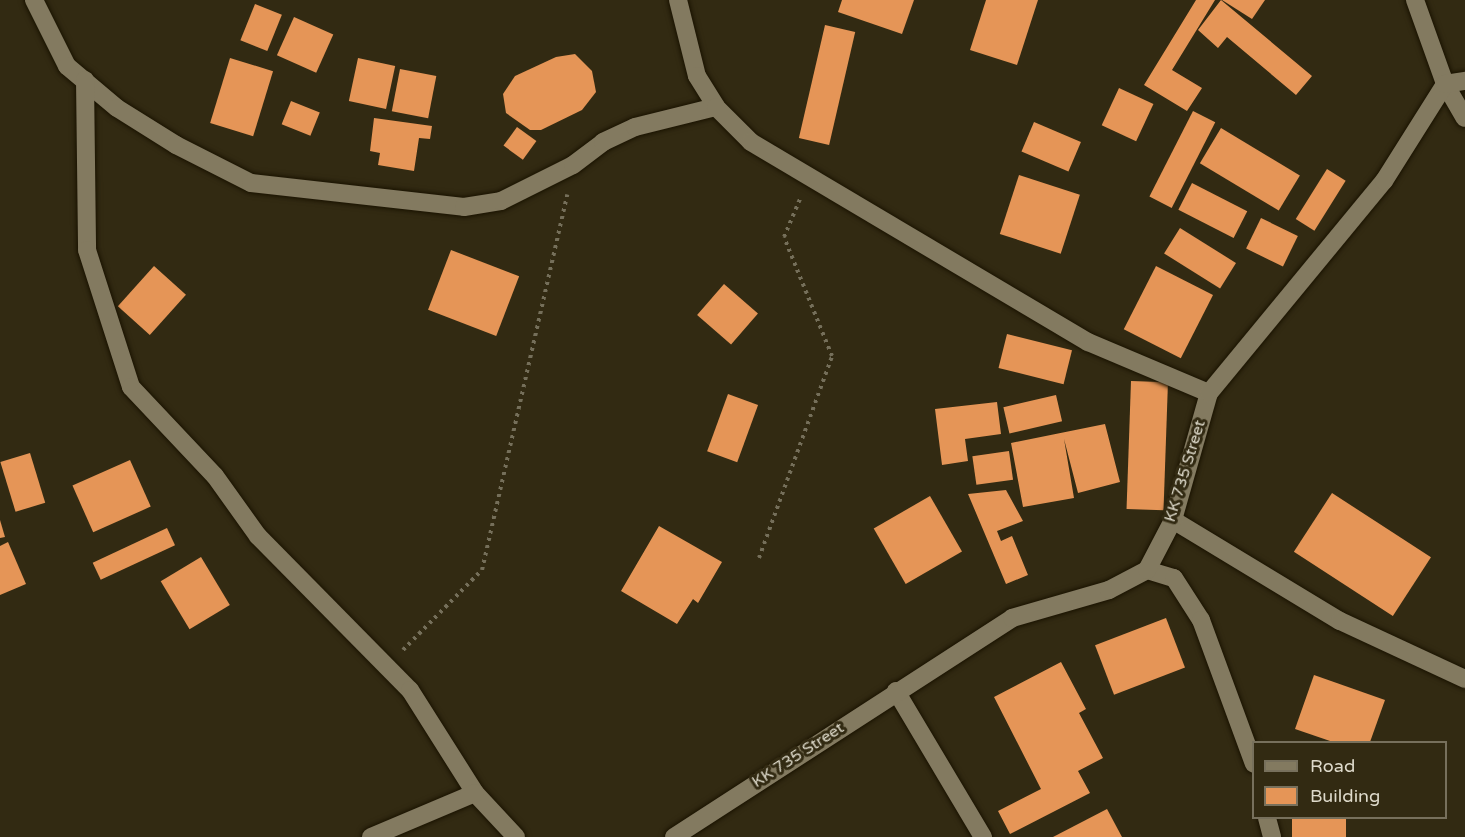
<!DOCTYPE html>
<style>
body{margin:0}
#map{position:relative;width:1465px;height:837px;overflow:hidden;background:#322a12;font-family:"Varela Round",sans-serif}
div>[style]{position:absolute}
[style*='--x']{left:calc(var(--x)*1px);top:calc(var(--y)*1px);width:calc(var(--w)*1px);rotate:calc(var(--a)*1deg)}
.building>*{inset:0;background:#e59557;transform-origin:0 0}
.path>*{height:4px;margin-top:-2px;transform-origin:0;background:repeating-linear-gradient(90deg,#756f5a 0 3px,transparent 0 7.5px)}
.roads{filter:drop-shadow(0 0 2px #1a1300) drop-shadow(0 0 2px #1a1300)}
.street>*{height:18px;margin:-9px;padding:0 9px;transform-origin:9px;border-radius:9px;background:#837a60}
span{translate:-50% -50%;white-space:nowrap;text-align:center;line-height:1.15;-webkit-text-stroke:6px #322a12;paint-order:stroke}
.street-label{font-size:16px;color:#dedacb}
.legend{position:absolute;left:1252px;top:741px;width:195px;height:78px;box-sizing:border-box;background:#322a12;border:2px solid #77705c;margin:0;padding:8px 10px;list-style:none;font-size:18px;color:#dedacb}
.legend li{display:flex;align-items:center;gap:12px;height:30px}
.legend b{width:30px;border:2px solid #77705c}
</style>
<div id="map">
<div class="building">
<i style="clip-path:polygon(842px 0,914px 0,902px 34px,838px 12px)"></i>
<i style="clip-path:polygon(986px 0,1038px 0,1017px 65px,970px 50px)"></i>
<i style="clip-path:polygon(1196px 0,1215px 0,1172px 70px,1202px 88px,1187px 111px,1144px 85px)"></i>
<i style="clip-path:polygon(1221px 0,1312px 76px,1296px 95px,1227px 37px,1218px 48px,1198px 30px)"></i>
<i style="clip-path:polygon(1222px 0,1265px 0,1252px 19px)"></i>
<i style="left:255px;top:4px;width:29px;height:39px;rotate:22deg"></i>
<i style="left:294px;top:17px;width:43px;height:42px;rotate:24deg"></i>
<i style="left:825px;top:25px;width:31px;height:116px;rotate:13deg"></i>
<i style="clip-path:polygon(575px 54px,592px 71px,596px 92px,582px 110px,541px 130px,530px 130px,506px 113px,503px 94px,515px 76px,556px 57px)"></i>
<i style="left:230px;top:58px;width:45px;height:68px;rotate:17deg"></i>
<i style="left:358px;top:58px;width:38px;height:44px;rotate:12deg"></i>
<i style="left:400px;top:69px;width:37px;height:43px;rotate:11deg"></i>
<i style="left:1119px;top:88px;width:38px;height:41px;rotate:25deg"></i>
<i style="left:291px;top:101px;width:31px;height:25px;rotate:22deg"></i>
<i style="left:1193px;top:111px;width:25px;height:96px;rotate:27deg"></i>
<i style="clip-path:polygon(374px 118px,432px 126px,430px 139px,419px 138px,414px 171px,378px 165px,380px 153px,370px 151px)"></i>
<i style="left:1034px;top:122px;width:51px;height:32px;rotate:23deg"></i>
<i style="left:517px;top:127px;width:24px;height:23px;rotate:36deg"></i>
<i style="left:1221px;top:128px;width:92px;height:41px;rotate:31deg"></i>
<i style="left:1327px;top:169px;width:22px;height:59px;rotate:32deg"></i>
<i style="left:1019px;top:175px;width:64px;height:62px;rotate:18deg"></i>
<i style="left:1192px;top:183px;width:62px;height:30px;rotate:27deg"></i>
<i style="left:1261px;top:218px;width:41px;height:34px;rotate:26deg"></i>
<i style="left:1180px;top:228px;width:66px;height:30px;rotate:32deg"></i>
<i style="left:451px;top:250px;width:73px;height:64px;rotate:21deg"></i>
<i style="left:154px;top:266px;width:43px;height:54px;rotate:42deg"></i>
<i style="left:1156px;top:266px;width:64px;height:71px;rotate:27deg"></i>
<i style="left:724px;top:284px;width:45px;height:41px;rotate:41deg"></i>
<i style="left:1007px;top:334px;width:67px;height:35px;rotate:14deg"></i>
<i style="left:1131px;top:381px;width:37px;height:128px;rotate:2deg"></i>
<i style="left:728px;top:394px;width:32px;height:61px;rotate:20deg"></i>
<i style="left:1056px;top:395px;width:27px;height:54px;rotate:77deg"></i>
<i style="clip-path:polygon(997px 402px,1001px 434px,965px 439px,968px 461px,942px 465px,935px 409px)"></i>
<i style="clip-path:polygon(1105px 424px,1120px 482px,1078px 493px,1064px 439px,1074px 498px,1023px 507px,1011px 443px)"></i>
<i style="left:1009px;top:451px;width:29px;height:37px;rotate:82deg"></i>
<i style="left:30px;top:453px;width:52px;height:31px;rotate:73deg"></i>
<i style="left:130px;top:460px;width:51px;height:63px;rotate:66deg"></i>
<i style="clip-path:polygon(1006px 490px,1023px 521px,997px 531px,1001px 541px,1012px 536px,1028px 575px,1006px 584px,968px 494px)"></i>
<i style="left:1332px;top:493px;width:118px;height:70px;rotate:33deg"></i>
<i style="left:930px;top:496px;width:64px;height:65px;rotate:60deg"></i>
<i style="clip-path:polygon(0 520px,5px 537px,0 538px)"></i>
<i style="clip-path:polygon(659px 526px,722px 562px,698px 603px,693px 599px,677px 624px,621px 591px)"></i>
<i style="left:167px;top:528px;width:19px;height:82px;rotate:65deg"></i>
<i style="clip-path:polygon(8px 542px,26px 584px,0 595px,0 546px)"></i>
<i style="left:201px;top:557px;width:56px;height:47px;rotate:59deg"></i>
<i style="left:1166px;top:618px;width:53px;height:76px;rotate:69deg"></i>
<i style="clip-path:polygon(1061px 662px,1086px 709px,1079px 713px,1103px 758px,1078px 771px,1090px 793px,1010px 834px,998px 811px,1041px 789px,994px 697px)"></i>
<i style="clip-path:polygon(1314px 675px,1385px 700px,1370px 742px,1333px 742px,1295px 729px)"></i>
<i style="clip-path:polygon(1107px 809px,1122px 837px,1053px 837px)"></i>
<i style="left:1292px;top:818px;width:54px;height:19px"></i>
</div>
<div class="path">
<i style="--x:759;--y:558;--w:215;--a:-70.1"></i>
<i style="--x:832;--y:356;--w:128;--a:-112"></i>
<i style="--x:784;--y:237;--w:41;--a:-67.2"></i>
<i style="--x:403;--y:650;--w:112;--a:-45.4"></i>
<i style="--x:482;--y:570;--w:385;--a:-77.2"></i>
</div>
<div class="roads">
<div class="street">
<i style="--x:34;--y:0;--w:74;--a:63.4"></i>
<i style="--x:67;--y:66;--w:65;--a:40"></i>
<i style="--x:117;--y:108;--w:70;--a:32.1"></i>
<i style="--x:176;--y:145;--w:84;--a:26.9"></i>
<i style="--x:251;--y:183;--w:214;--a:6.4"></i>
<i style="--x:464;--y:207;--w:37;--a:-9"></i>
<i style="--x:501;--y:201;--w:80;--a:-26.6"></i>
<i style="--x:573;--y:165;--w:38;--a:-37"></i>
<i style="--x:603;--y:142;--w:35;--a:-25"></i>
<i style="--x:635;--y:127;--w:83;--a:-13.9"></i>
<i style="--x:678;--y:0;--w:78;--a:76"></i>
<i style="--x:697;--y:76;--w:36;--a:58"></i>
<i style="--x:716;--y:107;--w:49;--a:45"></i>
<i style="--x:751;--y:142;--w:392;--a:30.7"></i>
<i style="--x:1088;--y:342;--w:131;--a:22.9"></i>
<i style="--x:1415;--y:0;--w:89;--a:70.3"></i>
<i style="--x:1445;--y:84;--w:39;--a:60"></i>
<i style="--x:85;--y:80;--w:170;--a:89.3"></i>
<i style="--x:87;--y:250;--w:144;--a:72.2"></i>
<i style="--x:131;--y:387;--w:122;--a:46.7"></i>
<i style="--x:215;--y:476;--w:74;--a:54.4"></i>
<i style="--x:258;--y:536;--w:216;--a:45.4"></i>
<i style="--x:410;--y:690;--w:122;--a:57.7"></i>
<i style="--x:475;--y:793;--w:60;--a:47"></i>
<i style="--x:1173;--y:520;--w:195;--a:31.2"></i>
<i style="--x:1340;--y:621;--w:138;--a:24.9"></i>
<i style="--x:1147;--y:570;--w:28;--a:17"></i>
<i style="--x:1174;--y:578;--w:50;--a:57.3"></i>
<i style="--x:1201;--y:620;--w:153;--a:69.8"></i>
<i style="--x:896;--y:691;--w:170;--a:59.2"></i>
<i style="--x:1267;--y:818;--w:20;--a:75"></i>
<i style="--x:371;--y:837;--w:113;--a:-22.9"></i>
<i style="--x:674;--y:837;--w:403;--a:-32.9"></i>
<i style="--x:1012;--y:618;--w:101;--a:-16.1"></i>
<i style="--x:1109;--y:590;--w:43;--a:-27.8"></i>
<i style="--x:1147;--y:570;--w:56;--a:-62.5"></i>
<i style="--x:1173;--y:520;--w:132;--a:-74.2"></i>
<i style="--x:1209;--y:393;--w:275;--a:-50.5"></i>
<i style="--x:1384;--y:181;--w:115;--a:-57.8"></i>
<i style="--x:1445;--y:84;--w:20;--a:-9"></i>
</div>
</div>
<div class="street-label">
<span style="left:1185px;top:471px;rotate:-73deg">KK 735 Street</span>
<span style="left:798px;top:755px;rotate:-33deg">KK 735 Street</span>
</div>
<ul class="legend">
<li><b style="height:8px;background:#837a60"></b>Road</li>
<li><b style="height:16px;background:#e59557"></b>Building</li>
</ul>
</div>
